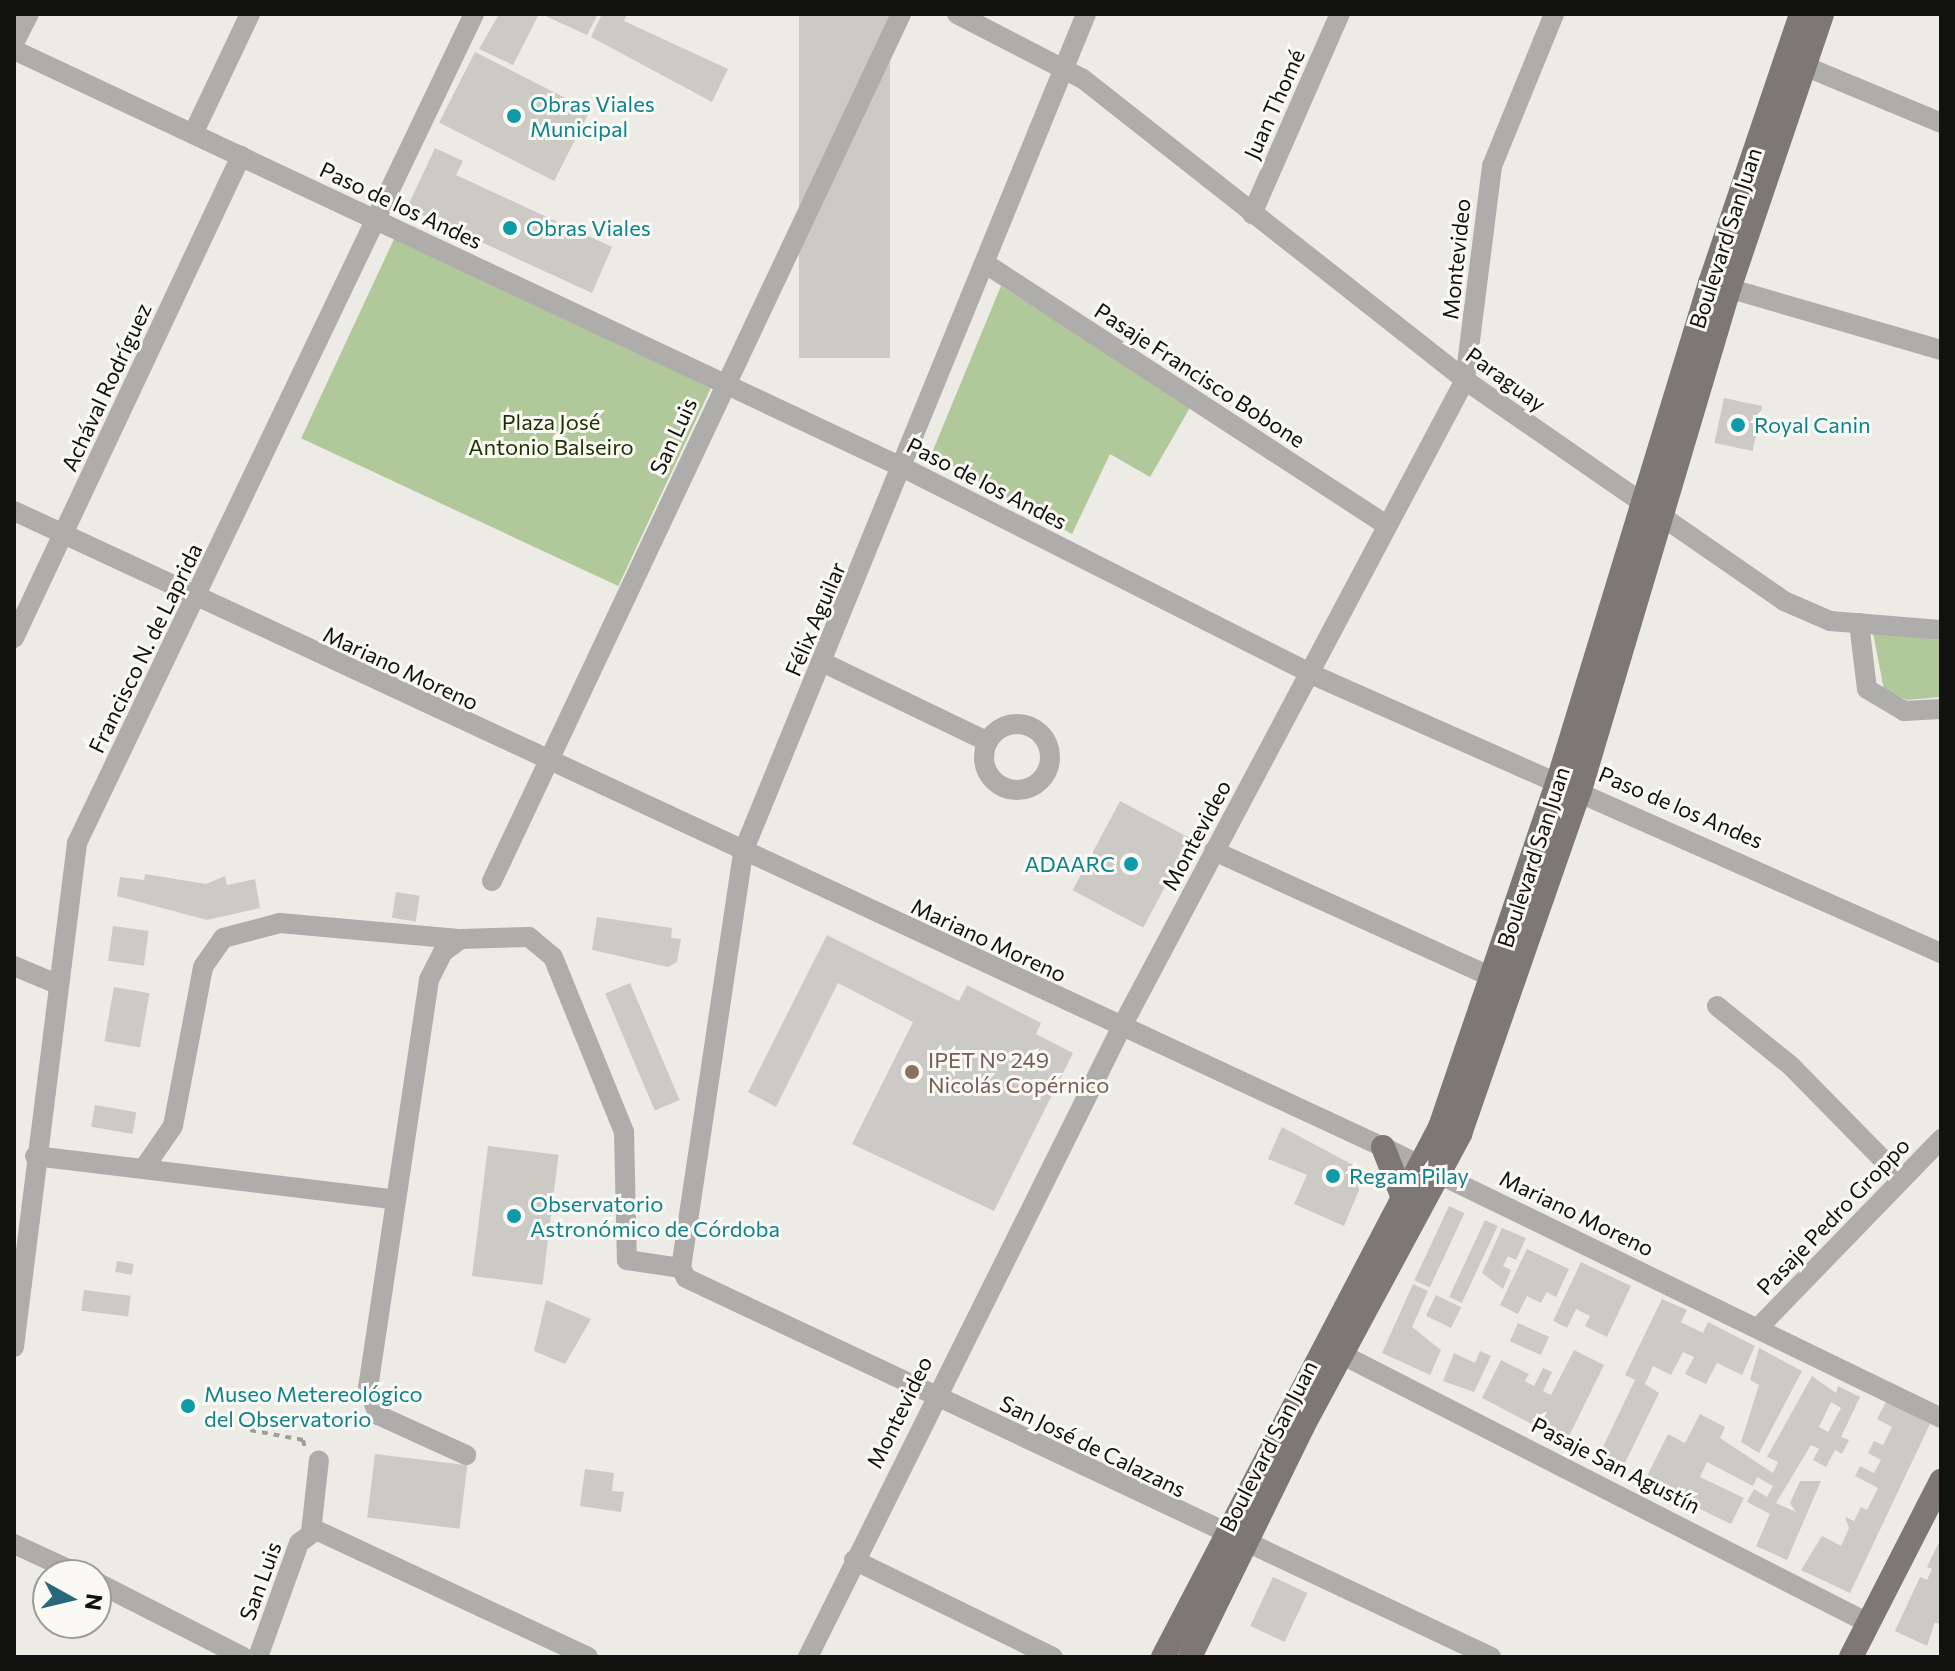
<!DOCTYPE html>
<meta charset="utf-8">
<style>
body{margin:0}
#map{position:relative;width:1955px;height:1671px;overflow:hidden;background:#edebe5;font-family:Commissioner,sans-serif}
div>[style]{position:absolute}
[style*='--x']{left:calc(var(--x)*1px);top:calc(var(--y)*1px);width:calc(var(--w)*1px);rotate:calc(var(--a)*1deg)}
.green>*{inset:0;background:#b0c89a;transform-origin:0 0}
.building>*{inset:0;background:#cccac4;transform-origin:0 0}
.path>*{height:4px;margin-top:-2px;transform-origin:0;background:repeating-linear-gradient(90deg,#9f9e99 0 6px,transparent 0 12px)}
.minor>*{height:20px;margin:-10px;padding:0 10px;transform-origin:10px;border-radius:10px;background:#afacac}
.minor>.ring{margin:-10px;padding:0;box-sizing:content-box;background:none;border:20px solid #afacac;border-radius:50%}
.major>*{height:24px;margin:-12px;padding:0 12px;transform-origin:12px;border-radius:12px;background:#7d7776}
.dots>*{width:22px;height:22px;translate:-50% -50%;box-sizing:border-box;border:4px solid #faf9f3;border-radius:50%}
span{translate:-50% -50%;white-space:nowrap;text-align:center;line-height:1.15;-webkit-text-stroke:6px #faf9f3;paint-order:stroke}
.culture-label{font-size:22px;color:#0d838f}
.left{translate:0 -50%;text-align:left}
.right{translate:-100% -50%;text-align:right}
.street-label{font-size:22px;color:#11110f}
.park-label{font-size:22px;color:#1c3100}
.education-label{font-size:22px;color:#785e54}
.frame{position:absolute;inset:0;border:16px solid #11110f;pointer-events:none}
.north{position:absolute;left:32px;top:1559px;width:80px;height:80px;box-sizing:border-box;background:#faf9f3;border:2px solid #9d9c98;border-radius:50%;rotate:98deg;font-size:22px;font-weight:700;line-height:32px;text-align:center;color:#11110f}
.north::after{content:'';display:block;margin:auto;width:28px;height:36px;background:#28677c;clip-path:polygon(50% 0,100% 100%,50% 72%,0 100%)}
</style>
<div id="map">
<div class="green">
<i style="left:395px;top:237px;width:350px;height:222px;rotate:25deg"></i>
<i style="clip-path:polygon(1001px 286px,1191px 406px,1150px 477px,1110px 454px,1072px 534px,931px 455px)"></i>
<i style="clip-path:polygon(1873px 633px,1941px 640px,1941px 697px,1907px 700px,1884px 690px)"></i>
</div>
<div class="building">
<i style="clip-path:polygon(499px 14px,539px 14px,513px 65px,479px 49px)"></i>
<i style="clip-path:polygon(541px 14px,598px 14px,587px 35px)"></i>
<i style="clip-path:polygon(602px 14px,627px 14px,624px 21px,728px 69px,712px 102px,591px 37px)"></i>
<i style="left:799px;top:14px;width:91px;height:344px"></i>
<i style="left:475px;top:52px;width:129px;height:79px;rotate:27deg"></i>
<i style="clip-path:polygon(435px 148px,463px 161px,456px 175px,612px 247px,592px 293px,407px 208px)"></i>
<i style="left:1724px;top:398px;width:39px;height:46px;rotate:12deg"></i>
<i style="left:1120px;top:801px;width:80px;height:101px;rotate:28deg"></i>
<i style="clip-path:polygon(145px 874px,206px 884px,225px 876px,227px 885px,255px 879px,260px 908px,207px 920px,117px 896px,120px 877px,144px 880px)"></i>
<i style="left:396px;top:892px;width:24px;height:26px;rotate:9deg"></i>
<i style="clip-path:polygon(597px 917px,672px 928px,671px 938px,681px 939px,677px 962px,668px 967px,592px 950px)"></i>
<i style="left:113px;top:926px;width:36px;height:35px;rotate:8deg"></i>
<i style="clip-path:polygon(827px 935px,959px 1001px,967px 985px,1041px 1023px,1036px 1034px,1073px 1053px,994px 1211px,852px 1144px,913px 1022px,838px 983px,776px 1107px,748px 1092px)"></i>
<i style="left:630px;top:983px;width:127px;height:27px;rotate:67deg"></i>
<i style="left:114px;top:987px;width:36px;height:55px;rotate:10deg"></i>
<i style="left:95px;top:1105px;width:42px;height:22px;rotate:10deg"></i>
<i style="clip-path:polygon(1282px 1127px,1353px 1165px,1359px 1190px,1344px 1226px,1294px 1204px,1307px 1175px,1268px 1159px)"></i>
<i style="left:488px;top:1146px;width:71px;height:131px;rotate:7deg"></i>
<i style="left:1449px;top:1206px;width:17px;height:82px;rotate:25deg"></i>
<i style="left:1485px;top:1220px;width:14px;height:85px;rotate:25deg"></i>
<i style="clip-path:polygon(1502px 1228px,1526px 1238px,1516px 1260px,1508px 1256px,1503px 1266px,1511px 1270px,1503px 1289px,1482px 1273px)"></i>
<i style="clip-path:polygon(1527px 1249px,1569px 1269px,1556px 1297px,1547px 1292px,1541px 1303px,1527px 1296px,1518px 1314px,1500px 1305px)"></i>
<i style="left:117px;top:1261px;width:17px;height:11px;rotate:10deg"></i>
<i style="clip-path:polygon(1581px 1262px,1631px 1286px,1607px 1337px,1585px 1326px,1590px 1316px,1576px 1309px,1567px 1328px,1553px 1321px)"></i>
<i style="clip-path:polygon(1413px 1284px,1428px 1291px,1412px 1327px,1441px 1350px,1430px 1375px,1382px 1353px)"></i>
<i style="left:84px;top:1290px;width:47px;height:21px;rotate:7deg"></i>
<i style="left:1436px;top:1295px;width:28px;height:23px;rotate:26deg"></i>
<i style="clip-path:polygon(1662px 1299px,1687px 1310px,1681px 1322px,1703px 1333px,1708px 1322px,1755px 1346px,1742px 1375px,1717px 1363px,1706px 1384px,1685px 1374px,1694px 1357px,1683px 1352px,1671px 1375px,1653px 1366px,1645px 1384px,1659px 1393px,1623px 1467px,1599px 1455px,1635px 1380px,1625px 1375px)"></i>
<i style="clip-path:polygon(546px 1300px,591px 1319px,565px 1364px,534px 1351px)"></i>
<i style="left:1518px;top:1323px;width:34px;height:20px;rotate:24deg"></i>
<i style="clip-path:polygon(1759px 1348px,1802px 1371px,1759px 1453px,1741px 1442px,1759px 1385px,1750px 1380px)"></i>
<i style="clip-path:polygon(1574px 1350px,1604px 1365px,1566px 1442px,1482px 1398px,1501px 1360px,1529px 1374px,1525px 1381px,1534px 1386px,1543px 1368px,1552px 1372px,1543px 1391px,1551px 1395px)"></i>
<i style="clip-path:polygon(1480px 1351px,1491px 1356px,1474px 1392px,1443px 1381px,1454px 1353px,1475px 1363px)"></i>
<i style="clip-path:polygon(evenodd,1812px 1376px,1836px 1393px,1838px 1386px,1860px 1397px,1841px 1437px,1849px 1440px,1842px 1454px,1835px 1450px,1826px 1467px,1813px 1460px,1819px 1449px,1811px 1445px,1776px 1503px,1796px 1512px,1790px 1503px,1800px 1481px,1821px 1481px,1787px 1560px,1756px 1546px,1770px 1514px,1747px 1502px,1754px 1489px,1767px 1497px,1773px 1486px,1757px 1477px,1753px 1486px,1707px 1462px,1700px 1477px,1744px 1498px,1731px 1524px,1644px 1482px,1668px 1434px,1685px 1443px,1700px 1414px,1725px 1427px,1720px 1438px,1773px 1473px,1778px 1462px,1767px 1457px,1812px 1376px,1831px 1402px,1841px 1408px,1828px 1432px,1819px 1427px,1831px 1402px)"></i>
<i style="clip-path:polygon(1887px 1400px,1930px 1424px,1850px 1593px,1801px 1570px,1822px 1536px,1841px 1546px,1849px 1528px,1845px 1517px,1854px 1521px,1861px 1507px,1867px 1510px,1878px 1488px,1855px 1476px,1860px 1466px,1874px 1473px,1881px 1460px,1868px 1453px,1874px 1441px,1883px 1445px,1892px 1427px,1877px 1419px)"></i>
<i style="left:375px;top:1454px;width:93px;height:64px;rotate:7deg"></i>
<i style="clip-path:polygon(585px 1469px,614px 1473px,612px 1491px,624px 1492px,621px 1512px,580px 1506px)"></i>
<i style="clip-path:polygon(1941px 1538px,1941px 1625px,1935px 1622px,1927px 1646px,1895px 1631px,1920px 1577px,1927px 1580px,1932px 1569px,1927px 1567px)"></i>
<i style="left:1273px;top:1577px;width:38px;height:54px;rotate:25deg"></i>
</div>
<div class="path">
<i style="--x:250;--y:1430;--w:54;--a:10.7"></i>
<i style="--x:303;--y:1440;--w:8;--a:76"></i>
</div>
<div class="minor">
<i style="--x:957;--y:14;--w:142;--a:27.3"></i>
<i style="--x:1083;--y:79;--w:486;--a:38.2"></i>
<i style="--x:1465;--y:380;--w:388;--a:34.7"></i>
<i style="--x:1784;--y:601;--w:50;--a:23.5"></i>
<i style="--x:1830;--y:621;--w:111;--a:4.6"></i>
<i style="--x:14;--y:43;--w:33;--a:-63"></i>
<i style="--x:14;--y:50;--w:986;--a:25.16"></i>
<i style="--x:906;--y:469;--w:454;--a:26.8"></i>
<i style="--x:1311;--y:674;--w:689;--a:23.89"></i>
<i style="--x:1790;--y:60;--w:164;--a:22.6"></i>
<i style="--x:193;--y:134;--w:133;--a:-64.6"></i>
<i style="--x:1252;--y:214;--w:219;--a:-66.3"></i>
<i style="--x:986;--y:264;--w:478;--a:33.1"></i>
<i style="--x:1714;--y:284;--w:236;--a:16.2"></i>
<i style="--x:14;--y:511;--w:1510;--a:24.92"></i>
<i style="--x:1383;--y:1147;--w:620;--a:25.9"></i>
<i style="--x:1859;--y:623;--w:66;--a:83.1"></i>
<i style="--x:1867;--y:689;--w:43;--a:30.7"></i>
<i style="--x:1904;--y:711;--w:37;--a:-3"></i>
<i style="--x:14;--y:638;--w:533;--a:-64.78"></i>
<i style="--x:822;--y:662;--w:184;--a:25.7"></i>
<i class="ring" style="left:984px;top:724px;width:46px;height:46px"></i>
<i style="--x:1214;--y:851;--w:307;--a:24.4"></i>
<i style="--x:492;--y:881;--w:959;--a:-64.74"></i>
<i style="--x:461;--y:939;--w:22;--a:144"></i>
<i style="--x:443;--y:952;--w:31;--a:117"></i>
<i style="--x:429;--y:980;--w:412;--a:98.5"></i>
<i style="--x:368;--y:1387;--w:30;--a:70"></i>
<i style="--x:378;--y:1415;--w:97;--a:24.4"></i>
<i style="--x:14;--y:966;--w:47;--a:22.7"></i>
<i style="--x:1717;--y:1006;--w:95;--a:39"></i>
<i style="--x:1791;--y:1066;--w:158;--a:45.5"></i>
<i style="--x:35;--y:1156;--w:359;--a:6.9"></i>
<i style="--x:144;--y:1168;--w:51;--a:-55.4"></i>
<i style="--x:173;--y:1126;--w:162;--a:-79.3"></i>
<i style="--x:203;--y:967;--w:35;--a:-55"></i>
<i style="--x:223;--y:938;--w:59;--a:-14.7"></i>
<i style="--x:280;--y:923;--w:182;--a:5.1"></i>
<i style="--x:461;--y:939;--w:68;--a:-1.7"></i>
<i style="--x:529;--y:937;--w:31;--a:40"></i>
<i style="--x:553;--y:957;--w:189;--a:67.9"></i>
<i style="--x:624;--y:1132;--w:128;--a:88.7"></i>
<i style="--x:627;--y:1260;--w:55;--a:8.4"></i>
<i style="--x:681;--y:1268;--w:421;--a:-81.5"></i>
<i style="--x:743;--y:852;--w:905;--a:-67.74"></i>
<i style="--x:681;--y:1268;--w:11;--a:63"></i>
<i style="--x:686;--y:1278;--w:890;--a:25.21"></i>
<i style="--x:1759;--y:1327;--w:262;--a:-45.9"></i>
<i style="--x:14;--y:1347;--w:508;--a:-82.87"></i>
<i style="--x:77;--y:843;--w:919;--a:-64.41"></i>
<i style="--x:1341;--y:1354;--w:592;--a:27.04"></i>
<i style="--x:311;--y:1532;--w:72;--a:-83.7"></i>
<i style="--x:14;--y:1544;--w:74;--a:24.8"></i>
<i style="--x:854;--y:1560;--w:221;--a:26"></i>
<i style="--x:96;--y:1582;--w:165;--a:27"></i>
<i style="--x:258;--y:1657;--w:121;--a:-70.2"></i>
<i style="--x:299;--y:1543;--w:21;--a:-37"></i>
<i style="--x:316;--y:1530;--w:300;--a:25"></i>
<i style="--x:808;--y:1657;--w:703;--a:-63.54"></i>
<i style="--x:1121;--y:1028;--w:734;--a:-62.04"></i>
<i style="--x:1465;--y:380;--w:216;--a:-82.8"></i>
<i style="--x:1492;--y:166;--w:164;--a:-67.8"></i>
</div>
<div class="major">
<i style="--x:1383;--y:1147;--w:55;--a:68.6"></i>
<i style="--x:1163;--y:1657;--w:598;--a:-62.41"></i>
<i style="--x:1440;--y:1127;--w:366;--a:-71.2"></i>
<i style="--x:1558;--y:781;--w:521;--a:-73.03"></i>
<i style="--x:1710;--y:283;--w:284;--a:-71.3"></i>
<i style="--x:1190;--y:1657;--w:257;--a:-63.9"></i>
<i style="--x:1303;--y:1426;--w:332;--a:-61.7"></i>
<i style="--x:1460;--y:1134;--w:364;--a:-70.8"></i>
<i style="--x:1580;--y:790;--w:523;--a:-73.44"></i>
<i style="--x:1729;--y:289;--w:290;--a:-71.3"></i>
<i style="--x:1851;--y:1657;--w:198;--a:-62.9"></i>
</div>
<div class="dots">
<i style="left:514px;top:116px;background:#0f9aa8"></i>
<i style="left:510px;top:228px;background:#0f9aa8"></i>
<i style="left:1738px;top:425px;background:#0f9aa8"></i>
<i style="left:1131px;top:864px;background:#0f9aa8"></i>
<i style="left:912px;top:1072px;background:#8d6e63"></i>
<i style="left:1333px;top:1176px;background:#0f9aa8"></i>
<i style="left:514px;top:1216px;background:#0f9aa8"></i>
<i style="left:188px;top:1406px;background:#0f9aa8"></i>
</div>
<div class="culture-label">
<span class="left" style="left:530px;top:116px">Obras Viales<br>Municipal</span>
<span class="left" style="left:526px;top:228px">Obras Viales</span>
<span class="left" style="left:1754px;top:425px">Royal Canin</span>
<span class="right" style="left:1115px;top:864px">ADAARC</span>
<span class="left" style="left:1349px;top:1176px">Regam Pilay</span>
<span class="left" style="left:530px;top:1216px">Observatorio<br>Astronómico de Córdoba</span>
<span class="left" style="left:204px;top:1406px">Museo Metereológico<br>del Observatorio</span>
</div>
<div class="street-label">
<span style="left:1274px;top:104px;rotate:-66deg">Juan Thomé</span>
<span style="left:401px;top:205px;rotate:25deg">Paso de los Andes</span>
<span style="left:1725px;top:238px;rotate:-72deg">Boulevard San Juan</span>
<span style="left:1456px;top:259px;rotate:-84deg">Montevideo</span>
<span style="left:1200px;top:375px;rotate:33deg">Pasaje Francisco Bobone</span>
<span style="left:1506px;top:379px;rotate:36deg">Paraguay</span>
<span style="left:106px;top:387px;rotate:-65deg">Achával Rodríguez</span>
<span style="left:673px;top:436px;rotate:-65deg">San Luis</span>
<span style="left:987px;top:483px;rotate:27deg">Paso de los Andes</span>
<span style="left:815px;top:619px;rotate:-67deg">Félix Aguilar</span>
<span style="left:145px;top:648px;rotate:-64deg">Francisco N. de Laprida</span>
<span style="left:401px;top:668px;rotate:25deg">Mariano Moreno</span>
<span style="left:1681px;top:807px;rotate:23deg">Paso de los Andes</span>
<span style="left:1196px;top:835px;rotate:-62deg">Montevideo</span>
<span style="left:1533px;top:857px;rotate:-72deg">Boulevard San Juan</span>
<span style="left:989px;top:940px;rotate:25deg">Mariano Moreno</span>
<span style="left:1577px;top:1213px;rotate:26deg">Mariano Moreno</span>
<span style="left:1833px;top:1216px;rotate:-46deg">Pasaje Pedro Groppo</span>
<span style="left:899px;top:1412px;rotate:-64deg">Montevideo</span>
<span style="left:1093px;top:1446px;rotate:26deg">San José de Calazans</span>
<span style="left:1268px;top:1446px;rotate:-63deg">Boulevard San Juan</span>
<span style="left:1616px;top:1465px;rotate:27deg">Pasaje San Agustín</span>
<span style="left:260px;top:1581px;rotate:-70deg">San Luis</span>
</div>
<div class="park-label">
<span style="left:551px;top:434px">Plaza José<br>Antonio Balseiro</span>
</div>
<div class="education-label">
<span class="left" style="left:928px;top:1072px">IPET N° 249<br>Nicolás Copérnico</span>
</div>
<div class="frame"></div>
<div class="north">N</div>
</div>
